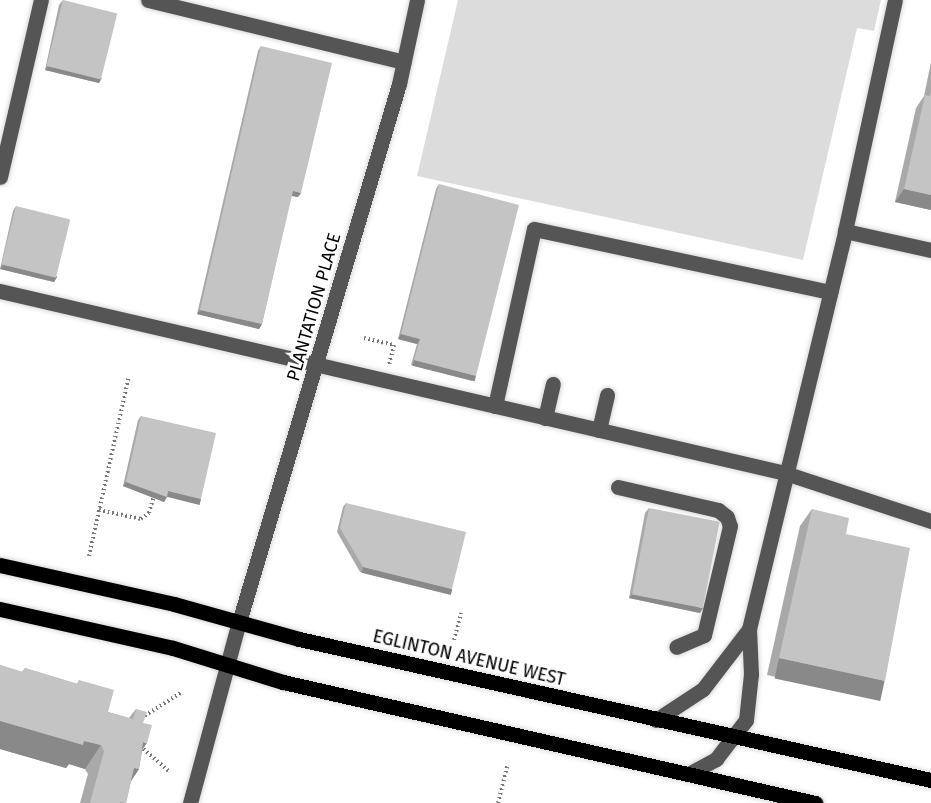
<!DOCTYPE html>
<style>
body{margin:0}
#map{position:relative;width:931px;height:803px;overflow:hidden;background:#fff;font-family:"Fira Sans",sans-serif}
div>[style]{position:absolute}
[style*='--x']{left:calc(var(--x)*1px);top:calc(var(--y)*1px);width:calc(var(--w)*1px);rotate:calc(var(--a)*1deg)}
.green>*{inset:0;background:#dcdcdc}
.path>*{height:4px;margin-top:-2px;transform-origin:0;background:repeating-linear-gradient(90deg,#777 0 1.5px,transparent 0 4.5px)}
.roads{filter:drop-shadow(0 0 2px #dbdbdb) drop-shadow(0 0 2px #dbdbdb)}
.minor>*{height:15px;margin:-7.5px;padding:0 7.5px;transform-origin:7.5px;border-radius:7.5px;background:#555}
.major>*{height:15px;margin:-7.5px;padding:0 7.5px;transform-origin:7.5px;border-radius:7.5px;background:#000}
.wall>*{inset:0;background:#a9a9a9}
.shaded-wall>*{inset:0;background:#898989;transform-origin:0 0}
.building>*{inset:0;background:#c4c4c4;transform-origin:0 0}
span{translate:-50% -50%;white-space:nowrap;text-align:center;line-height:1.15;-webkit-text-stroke:6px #fff;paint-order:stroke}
.street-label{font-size:18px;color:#000}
</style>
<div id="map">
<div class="green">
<i style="clip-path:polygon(458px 0,881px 0,874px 31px,857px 28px,803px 260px,417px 176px)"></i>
</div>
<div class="path">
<i style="--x:364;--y:338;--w:31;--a:13"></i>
<i style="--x:394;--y:345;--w:21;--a:104"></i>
<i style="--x:99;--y:510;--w:43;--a:12.1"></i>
<i style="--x:141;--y:519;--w:10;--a:-37"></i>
<i style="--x:149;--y:513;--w:15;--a:-74"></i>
<i style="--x:89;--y:556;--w:184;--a:-77.5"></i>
<i style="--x:454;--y:640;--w:28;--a:-75"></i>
<i style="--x:141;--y:718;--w:49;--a:-32.4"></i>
<i style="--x:140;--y:746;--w:38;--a:41"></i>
<i style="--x:498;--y:803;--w:38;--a:-76"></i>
</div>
<div class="roads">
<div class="minor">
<i style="--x:148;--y:0;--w:263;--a:13.6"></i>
<i style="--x:0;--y:177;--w:182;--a:-77"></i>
<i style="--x:845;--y:231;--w:88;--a:12.5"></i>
<i style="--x:0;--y:291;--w:806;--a:13.05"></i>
<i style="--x:785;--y:473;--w:154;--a:18.2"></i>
<i style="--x:495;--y:406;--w:181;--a:-77.6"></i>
<i style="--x:534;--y:229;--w:303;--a:12"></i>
<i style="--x:545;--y:418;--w:35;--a:-77"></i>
<i style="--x:599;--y:430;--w:36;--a:-77"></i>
<i style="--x:618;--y:487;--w:103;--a:13"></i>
<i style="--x:718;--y:510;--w:11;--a:38"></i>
<i style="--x:727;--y:517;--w:9;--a:72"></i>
<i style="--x:730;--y:526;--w:112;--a:103.4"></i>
<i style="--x:704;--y:635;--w:30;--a:157"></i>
<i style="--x:656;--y:720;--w:56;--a:-33.4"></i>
<i style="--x:703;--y:689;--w:76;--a:-52.5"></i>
<i style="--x:690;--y:773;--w:30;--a:-28"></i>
<i style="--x:716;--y:759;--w:49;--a:-52.4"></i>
<i style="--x:746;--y:720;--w:46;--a:-83.8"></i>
<i style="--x:751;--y:674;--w:45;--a:-92.5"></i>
<i style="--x:749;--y:629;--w:409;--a:-76.4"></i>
<i style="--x:845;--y:231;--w:236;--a:-77.8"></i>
<i style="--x:190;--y:803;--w:188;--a:-74.9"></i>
<i style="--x:239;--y:622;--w:561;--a:-73.44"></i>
<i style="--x:399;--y:84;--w:86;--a:-77.9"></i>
</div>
<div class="major">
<i style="--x:0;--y:565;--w:178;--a:12.6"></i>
<i style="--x:174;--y:604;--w:130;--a:15.6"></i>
<i style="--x:299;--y:639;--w:648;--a:12.58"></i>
<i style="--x:0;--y:609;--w:177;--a:12.7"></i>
<i style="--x:173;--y:648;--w:115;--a:17.2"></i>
<i style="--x:283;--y:682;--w:546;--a:12.81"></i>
</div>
</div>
<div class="wall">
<i style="clip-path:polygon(63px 0,99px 83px,45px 70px,59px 5px)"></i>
<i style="clip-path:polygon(261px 46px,301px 193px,298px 197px,291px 196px,262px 324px,259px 329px,197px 314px,258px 51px)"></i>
<i style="clip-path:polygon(931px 62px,931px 210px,895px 202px,916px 108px,924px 96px)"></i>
<i style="clip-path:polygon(439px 184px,472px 381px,411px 365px,417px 344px,398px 339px,436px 189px)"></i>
<i style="clip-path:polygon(16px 206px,57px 277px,54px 282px,0 269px,13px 211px)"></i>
<i style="clip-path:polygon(141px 416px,201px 499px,198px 504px,167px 496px,164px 502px,123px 486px,138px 420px)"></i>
<i style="clip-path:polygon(346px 503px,452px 589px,449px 594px,360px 572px,337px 532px,343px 507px)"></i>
<i style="clip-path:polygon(649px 508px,700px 613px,629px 598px,645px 513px)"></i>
<i style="clip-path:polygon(812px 509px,846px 534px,873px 698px,767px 675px,800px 526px)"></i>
<i style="clip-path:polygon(0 665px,22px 672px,25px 668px,77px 684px,79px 680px,108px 712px,129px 718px,136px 709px,143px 723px,142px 751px,139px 769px,131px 781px,126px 803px,80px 803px,88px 774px,85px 769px,69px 764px,66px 768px,0 749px)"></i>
</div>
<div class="shaded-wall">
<i style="clip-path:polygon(48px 66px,102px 78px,99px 83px,45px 70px)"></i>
<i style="clip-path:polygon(904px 189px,931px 195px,931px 210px,895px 202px)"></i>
<i style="clip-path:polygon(293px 191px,301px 193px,298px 197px,289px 195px)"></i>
<i style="clip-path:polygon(3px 265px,57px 277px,54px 282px,0 269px)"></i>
<i style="clip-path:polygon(200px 310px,262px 324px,259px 329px,197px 314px)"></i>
<i style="clip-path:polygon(401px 334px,420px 339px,417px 344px,398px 339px)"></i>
<i style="left:414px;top:360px;width:64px;height:6px;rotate:14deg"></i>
<i style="clip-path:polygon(126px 482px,167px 497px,164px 502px,123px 486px)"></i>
<i style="left:168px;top:491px;width:34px;height:6px;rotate:14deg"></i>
<i style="left:363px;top:567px;width:92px;height:6px;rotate:14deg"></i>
<i style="clip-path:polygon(632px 594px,703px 608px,700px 613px,629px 598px)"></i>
<i style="left:779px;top:658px;width:108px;height:21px;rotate:12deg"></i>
<i style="clip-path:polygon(0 721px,84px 741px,101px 745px,85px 769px,69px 764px,66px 768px,0 749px)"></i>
<i style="clip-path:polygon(143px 742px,147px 743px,131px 766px)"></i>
<i style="clip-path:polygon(134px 768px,139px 769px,123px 793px)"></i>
</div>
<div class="building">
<i style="left:63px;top:0;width:56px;height:68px;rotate:14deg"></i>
<i style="clip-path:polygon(261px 46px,332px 63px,301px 193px,293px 191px,262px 324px,200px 310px)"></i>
<i style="clip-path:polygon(931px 92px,931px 195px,904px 189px,925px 95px,930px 96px)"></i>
<i style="clip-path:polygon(439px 184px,519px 205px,476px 376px,414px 360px,420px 339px,401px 334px)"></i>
<i style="left:16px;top:206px;width:56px;height:60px;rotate:14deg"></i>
<i style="clip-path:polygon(141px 416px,216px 433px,201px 499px,168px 491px,167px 497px,126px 482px)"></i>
<i style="clip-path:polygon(346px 503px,466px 532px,452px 589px,363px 567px,340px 528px)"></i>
<i style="left:649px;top:508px;width:72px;height:88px;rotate:11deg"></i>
<i style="clip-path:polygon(812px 509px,849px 518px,846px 534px,910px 548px,885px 681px,779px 658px)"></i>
<i style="clip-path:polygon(0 665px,23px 672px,25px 668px,78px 684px,79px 680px,114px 690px,108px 712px,133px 719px,136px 709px,147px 712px,143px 723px,152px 725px,147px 743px,143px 742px,139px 769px,134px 768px,126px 803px,120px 802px,120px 803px,90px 803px,104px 751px,101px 745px,84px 741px,83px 745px,0 721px)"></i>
</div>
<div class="street-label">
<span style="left:314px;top:307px;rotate:-74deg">PLANTATION PLACE</span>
<span style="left:469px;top:658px;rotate:13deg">EGLINTON AVENUE WEST</span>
</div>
</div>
